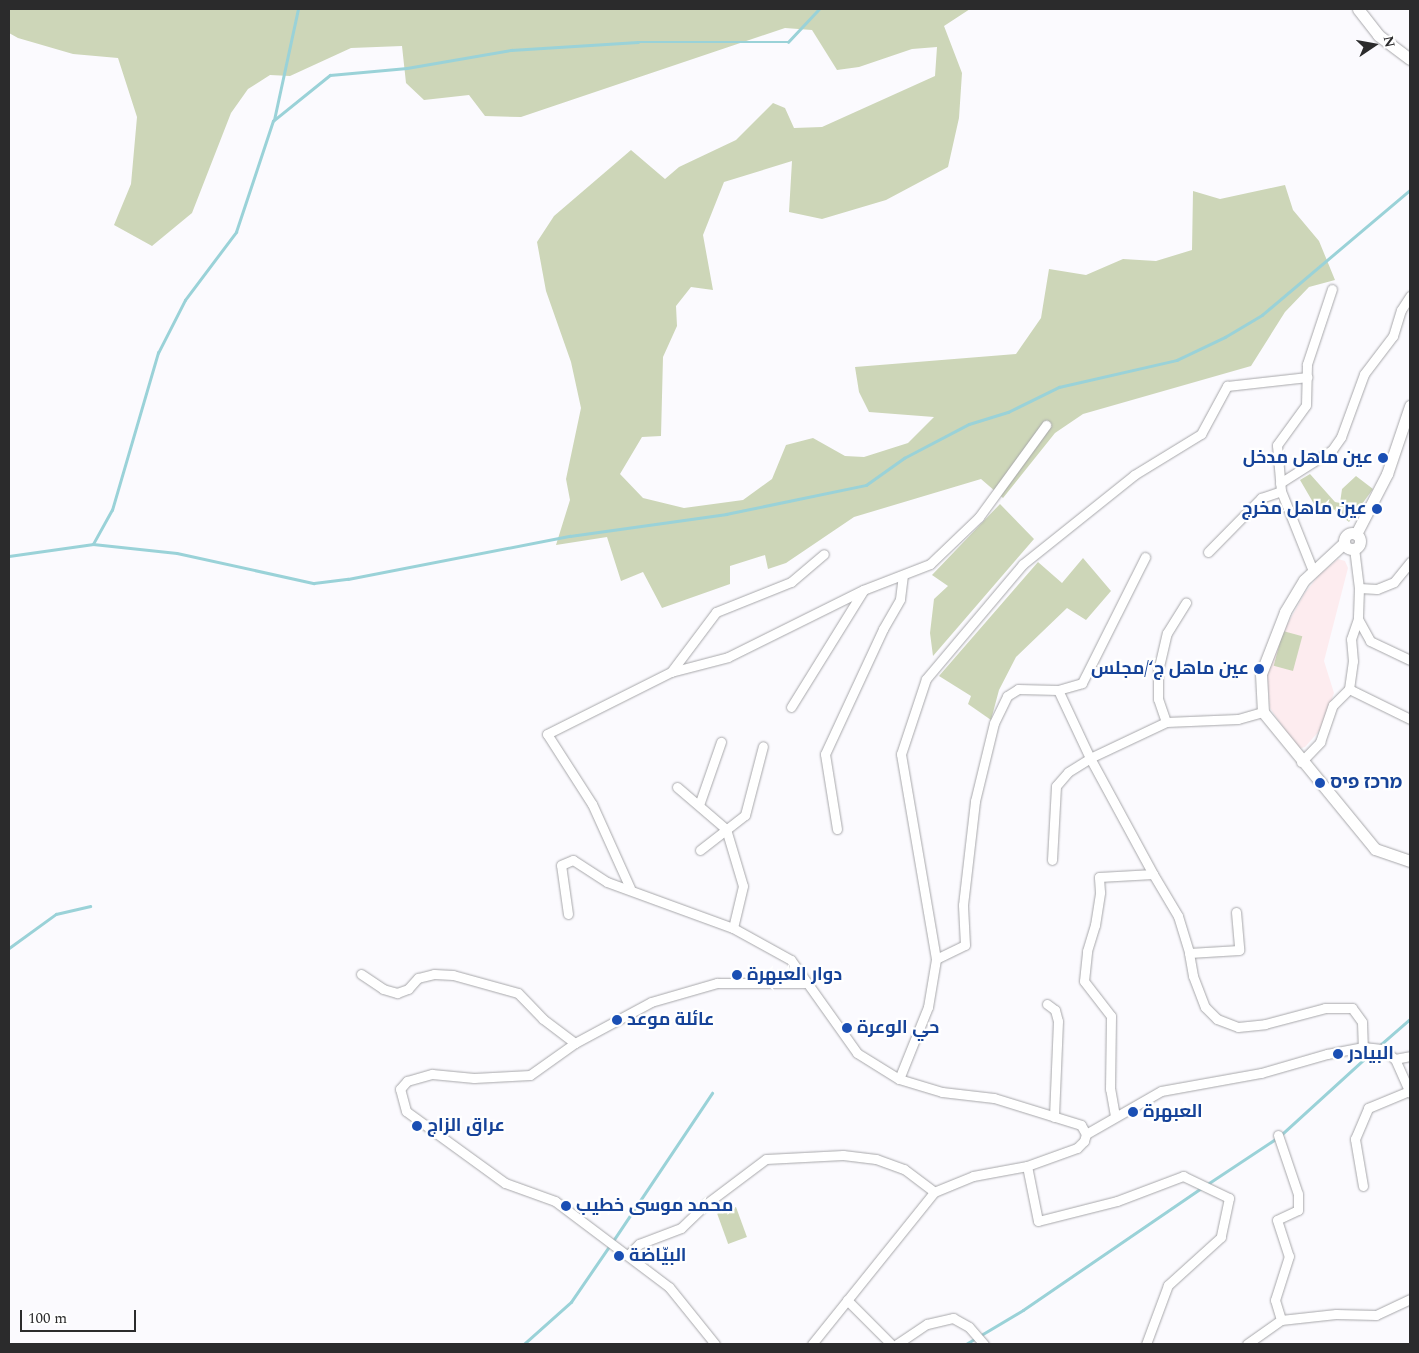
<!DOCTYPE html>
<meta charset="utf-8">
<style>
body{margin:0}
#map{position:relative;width:1419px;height:1353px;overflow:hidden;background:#fbfafe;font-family:Spectral,Cairo,"Noto Sans Hebrew",serif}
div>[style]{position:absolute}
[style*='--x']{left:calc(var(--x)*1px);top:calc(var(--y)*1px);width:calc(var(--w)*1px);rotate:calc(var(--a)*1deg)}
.education>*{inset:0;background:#fdecef}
.green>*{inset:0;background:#cdd6b8;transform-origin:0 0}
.stream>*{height:2.5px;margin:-1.25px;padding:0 1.25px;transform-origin:1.25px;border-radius:1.25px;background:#9ad2d8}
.roads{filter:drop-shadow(0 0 1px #a7a7aa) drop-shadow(0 0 1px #a7a7aa)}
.minor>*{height:9px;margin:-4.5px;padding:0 4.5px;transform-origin:4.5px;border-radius:4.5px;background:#fff}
.tertiary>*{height:11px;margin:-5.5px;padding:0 5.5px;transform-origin:5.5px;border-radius:5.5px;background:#fff}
.tertiary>.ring{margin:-5.5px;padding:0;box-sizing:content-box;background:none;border:11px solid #fff;border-radius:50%}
.dots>*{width:14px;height:14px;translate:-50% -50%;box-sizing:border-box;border:2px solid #fff;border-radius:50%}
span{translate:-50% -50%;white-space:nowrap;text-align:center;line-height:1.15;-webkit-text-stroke:4.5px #fff;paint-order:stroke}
.transit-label{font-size:18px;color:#164399;font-weight:700}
.right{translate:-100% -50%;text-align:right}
.left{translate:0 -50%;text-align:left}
.frame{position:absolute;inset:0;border:10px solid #2b2b2c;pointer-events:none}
.north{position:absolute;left:1349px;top:20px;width:50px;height:50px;-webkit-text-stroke:4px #fff;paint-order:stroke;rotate:78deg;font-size:14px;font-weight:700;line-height:20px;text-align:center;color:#2b2b2c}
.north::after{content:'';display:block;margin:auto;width:18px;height:22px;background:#2b2b2c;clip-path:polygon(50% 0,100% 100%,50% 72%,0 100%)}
.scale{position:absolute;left:20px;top:1310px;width:116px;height:22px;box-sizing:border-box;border:2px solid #2b2b2c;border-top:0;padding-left:6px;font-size:15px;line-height:18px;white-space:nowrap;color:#2b2b2c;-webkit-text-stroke:4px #fff;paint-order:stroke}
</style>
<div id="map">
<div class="education">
<i style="clip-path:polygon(1338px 559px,1345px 561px,1348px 568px,1324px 661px,1334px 693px,1321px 729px,1305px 747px,1298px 749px,1270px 708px,1267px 675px,1275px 646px,1305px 593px,1319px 575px)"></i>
</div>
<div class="green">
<i style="clip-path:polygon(9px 9px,970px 9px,944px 26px,962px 73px,959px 118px,948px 167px,886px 200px,822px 219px,789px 212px,792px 161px,724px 182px,703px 235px,713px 290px,691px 287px,676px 306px,677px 326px,663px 357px,661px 436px,642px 437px,620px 474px,643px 498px,684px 508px,743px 500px,772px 479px,786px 445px,813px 438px,845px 456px,864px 457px,908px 443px,934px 417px,869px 412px,859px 392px,855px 367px,1016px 354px,1041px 318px,1049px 269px,1086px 275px,1123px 259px,1156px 261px,1192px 250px,1193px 191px,1220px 199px,1285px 185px,1293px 210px,1319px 241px,1335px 280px,1309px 287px,1285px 312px,1251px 366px,1083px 414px,1055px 433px,1003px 498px,981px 479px,854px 517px,786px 563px,768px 569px,765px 555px,730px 566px,730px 584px,662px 608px,643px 572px,621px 581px,607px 537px,556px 545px,570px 500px,566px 479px,581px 408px,571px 362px,546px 291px,537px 242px,554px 216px,631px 150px,665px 179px,679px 167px,736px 140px,773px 103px,785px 108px,794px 128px,822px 127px,935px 76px,937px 47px,912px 49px,859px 67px,837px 70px,812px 30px,785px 28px,521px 117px,485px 116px,469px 95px,424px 100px,406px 83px,402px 46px,351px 48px,290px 76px,270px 75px,248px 89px,231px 113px,192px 213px,152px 246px,114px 225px,131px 184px,137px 117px,118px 58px,73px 54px,18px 38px,9px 33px)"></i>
<i style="clip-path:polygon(1310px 474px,1335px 502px,1340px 503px,1342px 489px,1356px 476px,1373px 489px,1349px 522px,1330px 507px,1321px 516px,1300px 480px)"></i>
<i style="clip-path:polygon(1000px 504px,1034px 539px,933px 656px,930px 633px,934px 599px,948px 586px,932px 575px)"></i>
<i style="clip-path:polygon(1083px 558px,1111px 591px,1086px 620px,1067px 608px,1016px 657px,999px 690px,991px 720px,968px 704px,971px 696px,939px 676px,1038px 562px,1062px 583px)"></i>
<i style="left:1283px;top:631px;width:20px;height:36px;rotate:15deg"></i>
<i style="left:736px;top:1207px;width:32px;height:20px;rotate:70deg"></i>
</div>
<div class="stream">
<i style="--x:274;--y:120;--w:114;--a:-77.8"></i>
<i style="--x:93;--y:544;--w:39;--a:-61"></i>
<i style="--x:112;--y:510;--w:164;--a:-73.7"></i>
<i style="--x:158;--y:353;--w:59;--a:-63"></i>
<i style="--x:185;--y:300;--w:85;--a:-53.1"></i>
<i style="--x:236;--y:232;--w:117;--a:-71.6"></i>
<i style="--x:273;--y:121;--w:73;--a:-38.9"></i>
<i style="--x:330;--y:75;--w:77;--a:-5.2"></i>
<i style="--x:407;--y:68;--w:106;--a:-9.8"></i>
<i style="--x:511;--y:50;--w:127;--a:-3.6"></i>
<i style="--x:638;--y:42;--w:150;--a:0"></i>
<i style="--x:788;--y:42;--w:45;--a:-46.8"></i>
<i style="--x:9;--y:556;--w:85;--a:-8.1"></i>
<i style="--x:93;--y:544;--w:84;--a:6.1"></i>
<i style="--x:177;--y:553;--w:140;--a:12.4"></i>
<i style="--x:314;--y:583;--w:34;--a:-7"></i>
<i style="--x:348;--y:579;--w:226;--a:-11"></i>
<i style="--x:570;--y:536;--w:158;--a:-8"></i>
<i style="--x:726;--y:514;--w:143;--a:-11.7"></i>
<i style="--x:866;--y:485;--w:47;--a:-35.4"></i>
<i style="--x:904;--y:458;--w:73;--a:-27.6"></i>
<i style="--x:969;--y:424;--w:41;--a:-17.1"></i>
<i style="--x:1008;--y:412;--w:57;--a:-26.1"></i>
<i style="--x:1059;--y:387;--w:121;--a:-12.9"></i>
<i style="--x:1177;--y:360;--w:53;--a:-25.6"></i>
<i style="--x:1225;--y:337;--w:43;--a:-30.7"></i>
<i style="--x:1262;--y:315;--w:194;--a:-40.2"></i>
<i style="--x:9;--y:948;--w:58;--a:-35.9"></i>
<i style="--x:56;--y:914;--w:35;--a:-13"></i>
<i style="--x:1379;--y:1046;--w:41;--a:-41.1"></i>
<i style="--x:1281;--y:1135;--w:125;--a:-42.4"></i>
<i style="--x:1206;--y:1185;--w:85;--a:-33.5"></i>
<i style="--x:613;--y:1241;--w:178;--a:-56.2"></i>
<i style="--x:524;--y:1344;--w:63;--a:-41.8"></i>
<i style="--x:571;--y:1302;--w:69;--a:-55.6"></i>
<i style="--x:966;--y:1344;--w:66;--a:-30.8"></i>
<i style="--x:1023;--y:1310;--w:216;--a:-34.4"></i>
</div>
<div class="roads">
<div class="minor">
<i style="--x:1280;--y:483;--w:62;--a:-32.4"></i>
<i style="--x:1332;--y:450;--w:16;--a:-55"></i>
<i style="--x:1341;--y:437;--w:67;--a:-69.9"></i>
<i style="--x:1364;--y:374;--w:48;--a:-52.7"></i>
<i style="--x:1393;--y:336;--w:27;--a:-73"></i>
<i style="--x:1401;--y:310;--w:17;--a:-57"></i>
<i style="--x:1354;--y:548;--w:40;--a:82.9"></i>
<i style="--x:1359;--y:588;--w:31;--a:92"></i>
<i style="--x:1358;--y:619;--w:25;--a:61"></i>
<i style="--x:1370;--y:641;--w:44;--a:25.4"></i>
<i style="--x:1208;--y:552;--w:76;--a:-45.5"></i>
<i style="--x:1261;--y:498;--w:21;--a:-19"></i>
<i style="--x:1313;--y:571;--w:86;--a:-111.8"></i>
<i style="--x:1281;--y:491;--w:46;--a:-95"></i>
<i style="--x:1277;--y:445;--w:49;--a:-54.1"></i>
<i style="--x:1306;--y:405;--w:41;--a:-88.6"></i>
<i style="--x:1307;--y:364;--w:79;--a:-71.6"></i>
<i style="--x:1359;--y:588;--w:18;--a:3"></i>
<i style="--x:1377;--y:589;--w:18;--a:-22"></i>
<i style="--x:1394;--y:582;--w:26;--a:-51"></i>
<i style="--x:671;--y:672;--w:59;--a:-14.7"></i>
<i style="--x:728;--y:657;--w:151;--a:-26.4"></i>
<i style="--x:863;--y:590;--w:72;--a:-21.2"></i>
<i style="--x:930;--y:564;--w:68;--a:-43.8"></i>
<i style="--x:979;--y:517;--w:114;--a:-53.9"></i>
<i style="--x:1349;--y:689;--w:68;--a:26.2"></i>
<i style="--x:1058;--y:690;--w:75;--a:64.8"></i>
<i style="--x:1090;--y:758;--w:132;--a:61.5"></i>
<i style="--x:791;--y:707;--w:137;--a:-58.2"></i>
<i style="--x:1166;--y:722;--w:24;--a:-109"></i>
<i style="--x:1158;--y:699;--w:28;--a:-90"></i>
<i style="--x:1158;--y:671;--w:39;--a:-77"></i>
<i style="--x:1167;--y:633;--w:36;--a:-58"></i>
<i style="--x:1301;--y:762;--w:28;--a:-46"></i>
<i style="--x:1320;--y:742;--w:39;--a:-71"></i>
<i style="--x:1333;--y:705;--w:23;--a:-45"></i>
<i style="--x:1349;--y:689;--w:28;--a:-82"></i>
<i style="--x:1353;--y:661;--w:22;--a:-95"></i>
<i style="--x:1351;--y:639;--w:21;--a:-71"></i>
<i style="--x:677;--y:787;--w:65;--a:40.6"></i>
<i style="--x:726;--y:829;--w:59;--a:73.4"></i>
<i style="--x:743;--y:886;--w:43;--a:103.4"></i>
<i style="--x:699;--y:805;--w:67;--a:-70.8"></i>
<i style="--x:837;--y:829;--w:76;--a:-99.1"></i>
<i style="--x:825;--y:754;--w:138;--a:-65.1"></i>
<i style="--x:883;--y:629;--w:34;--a:-60"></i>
<i style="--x:900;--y:599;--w:24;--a:-83"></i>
<i style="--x:700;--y:850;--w:57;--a:-37.9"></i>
<i style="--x:745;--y:815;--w:71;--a:-75.4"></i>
<i style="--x:1052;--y:860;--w:74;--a:-86.9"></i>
<i style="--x:1056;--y:786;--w:18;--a:-49"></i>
<i style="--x:1068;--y:772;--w:26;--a:-32"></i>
<i style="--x:1090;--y:758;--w:84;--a:-25.3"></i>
<i style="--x:1166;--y:722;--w:72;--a:-2.4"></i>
<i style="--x:1238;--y:719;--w:26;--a:-16"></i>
<i style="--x:630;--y:888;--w:92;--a:-114.3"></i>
<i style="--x:592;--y:804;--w:83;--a:-122.7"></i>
<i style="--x:547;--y:734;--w:139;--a:-26.6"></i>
<i style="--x:671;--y:672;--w:75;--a:-53.1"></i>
<i style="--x:716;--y:612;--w:81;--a:-21.8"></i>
<i style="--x:791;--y:582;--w:43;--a:-40.3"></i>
<i style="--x:1236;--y:912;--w:38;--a:85"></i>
<i style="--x:1239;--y:950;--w:50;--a:176.6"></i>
<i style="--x:1189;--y:953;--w:23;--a:80"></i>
<i style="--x:1193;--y:976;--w:33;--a:69"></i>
<i style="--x:1205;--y:1007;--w:17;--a:45"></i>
<i style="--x:1217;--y:1019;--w:22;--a:21"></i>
<i style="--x:1238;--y:1027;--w:27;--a:-6"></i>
<i style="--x:1265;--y:1024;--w:62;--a:-14.9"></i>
<i style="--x:1325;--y:1008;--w:27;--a:0"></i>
<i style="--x:1352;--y:1008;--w:17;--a:54"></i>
<i style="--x:1362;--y:1022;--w:25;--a:88"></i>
<i style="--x:568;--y:914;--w:49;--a:-98.1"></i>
<i style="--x:561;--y:865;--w:13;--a:-23"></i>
<i style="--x:573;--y:860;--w:40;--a:32.9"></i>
<i style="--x:607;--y:882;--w:134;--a:20.1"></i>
<i style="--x:733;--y:928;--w:66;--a:28.9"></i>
<i style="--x:791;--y:960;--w:114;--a:54.6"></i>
<i style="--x:857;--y:1053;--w:49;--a:31.8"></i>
<i style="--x:899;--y:1079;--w:45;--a:16.8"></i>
<i style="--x:942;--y:1092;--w:52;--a:6.6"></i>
<i style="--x:994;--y:1098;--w:91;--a:17.2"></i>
<i style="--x:1081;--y:1125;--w:10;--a:61"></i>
<i style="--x:936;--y:959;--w:32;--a:-26"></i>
<i style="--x:965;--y:945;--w:40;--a:-92.9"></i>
<i style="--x:963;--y:905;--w:105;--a:-83.4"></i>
<i style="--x:975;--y:801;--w:80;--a:-76.3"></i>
<i style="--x:994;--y:723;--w:30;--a:-64"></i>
<i style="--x:1007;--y:696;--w:13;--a:-32"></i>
<i style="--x:1018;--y:689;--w:40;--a:1.4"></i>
<i style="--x:1058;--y:690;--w:25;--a:-16"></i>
<i style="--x:1082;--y:683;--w:141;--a:-63.4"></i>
<i style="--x:361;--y:974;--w:27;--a:34"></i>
<i style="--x:383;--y:989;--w:15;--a:16"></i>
<i style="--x:397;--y:993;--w:12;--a:-20"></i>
<i style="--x:408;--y:989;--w:15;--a:-48"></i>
<i style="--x:418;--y:978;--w:16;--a:-14"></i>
<i style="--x:434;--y:974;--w:19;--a:3"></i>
<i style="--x:453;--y:975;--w:67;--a:15.5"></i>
<i style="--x:518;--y:993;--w:36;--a:46"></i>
<i style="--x:543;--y:1019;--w:40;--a:37"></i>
<i style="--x:1047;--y:1004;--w:10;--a:37"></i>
<i style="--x:1055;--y:1010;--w:11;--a:75"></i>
<i style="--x:1058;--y:1021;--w:96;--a:92.4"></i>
<i style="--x:1395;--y:1059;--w:37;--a:66"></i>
<i style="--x:899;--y:1079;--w:78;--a:-68.1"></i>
<i style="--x:928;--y:1007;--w:49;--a:-80.5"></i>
<i style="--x:936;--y:959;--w:208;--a:-99.7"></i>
<i style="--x:901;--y:754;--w:79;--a:-71.6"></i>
<i style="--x:926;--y:679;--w:150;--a:-49.9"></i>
<i style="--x:1023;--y:564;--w:142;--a:-38.7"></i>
<i style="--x:1134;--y:475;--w:79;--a:-31.5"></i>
<i style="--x:1201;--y:434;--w:55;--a:-61.6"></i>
<i style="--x:1227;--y:386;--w:81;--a:-6.4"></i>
<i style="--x:1115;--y:1116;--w:27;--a:-100"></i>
<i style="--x:1110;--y:1089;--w:73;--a:-89.2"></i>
<i style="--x:1111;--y:1016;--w:44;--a:-127.6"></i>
<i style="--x:1084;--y:981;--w:30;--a:-84"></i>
<i style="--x:1087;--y:951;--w:27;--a:-73"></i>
<i style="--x:1095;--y:925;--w:33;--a:-81"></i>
<i style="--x:1100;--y:892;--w:15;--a:-94"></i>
<i style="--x:1099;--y:877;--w:54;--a:-3.2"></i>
<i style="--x:1153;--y:874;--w:49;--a:59.2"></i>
<i style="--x:1178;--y:916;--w:39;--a:73"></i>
<i style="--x:1278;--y:1135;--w:62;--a:71.3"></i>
<i style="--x:1298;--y:1194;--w:16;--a:90"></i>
<i style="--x:1298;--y:1210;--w:23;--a:155"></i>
<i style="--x:1277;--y:1220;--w:38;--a:72"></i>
<i style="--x:1289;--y:1256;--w:46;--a:107.7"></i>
<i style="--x:1275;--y:1300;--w:21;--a:73"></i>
<i style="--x:1027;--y:1166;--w:56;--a:78.7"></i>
<i style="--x:1038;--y:1221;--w:81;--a:-14.2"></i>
<i style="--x:1117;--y:1201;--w:71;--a:-20.7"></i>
<i style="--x:1183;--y:1176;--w:51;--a:25.6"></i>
<i style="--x:1229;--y:1198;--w:40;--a:102"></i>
<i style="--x:1221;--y:1237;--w:72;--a:137.8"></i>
<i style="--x:1168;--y:1285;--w:63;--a:110.4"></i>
<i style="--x:1363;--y:1186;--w:48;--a:-99.7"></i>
<i style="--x:1355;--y:1139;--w:34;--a:-67"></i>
<i style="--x:1368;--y:1108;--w:44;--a:-22.5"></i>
<i style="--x:628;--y:1255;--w:16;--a:-45"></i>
<i style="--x:639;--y:1244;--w:45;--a:-20.9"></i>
<i style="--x:681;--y:1228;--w:35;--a:-44"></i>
<i style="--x:706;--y:1204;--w:75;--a:-36.9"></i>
<i style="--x:766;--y:1159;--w:77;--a:-3"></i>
<i style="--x:843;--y:1155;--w:33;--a:7"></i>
<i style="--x:876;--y:1159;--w:30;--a:20"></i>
<i style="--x:904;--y:1169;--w:38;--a:37"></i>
<i style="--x:847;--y:1300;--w:62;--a:45"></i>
<i style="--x:715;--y:1344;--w:73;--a:-128.9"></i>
<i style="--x:669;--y:1287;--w:143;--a:-143"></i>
<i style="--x:555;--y:1201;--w:53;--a:-160.2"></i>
<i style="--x:505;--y:1183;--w:122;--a:-144"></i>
<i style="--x:406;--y:1111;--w:23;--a:-105"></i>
<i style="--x:400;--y:1089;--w:11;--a:-49"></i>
<i style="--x:407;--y:1081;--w:26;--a:-16"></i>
<i style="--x:432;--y:1074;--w:42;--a:5.4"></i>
<i style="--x:474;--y:1078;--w:56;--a:-3.1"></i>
<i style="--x:530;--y:1075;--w:55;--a:-35.4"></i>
<i style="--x:575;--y:1043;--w:86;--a:-28.3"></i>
<i style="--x:651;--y:1002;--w:69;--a:-16.1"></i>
<i style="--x:717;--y:983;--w:88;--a:0"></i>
<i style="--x:812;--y:1344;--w:195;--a:-51.2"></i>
<i style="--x:934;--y:1192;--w:42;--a:-22.3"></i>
<i style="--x:973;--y:1176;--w:55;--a:-10.5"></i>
<i style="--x:1027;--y:1166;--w:53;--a:-19.8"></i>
<i style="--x:1077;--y:1148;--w:10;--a:-45"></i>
<i style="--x:1084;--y:1141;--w:7;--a:-74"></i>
<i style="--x:1086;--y:1134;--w:86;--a:-29.8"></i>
<i style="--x:1161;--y:1091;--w:102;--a:-10.2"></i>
<i style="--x:1261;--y:1073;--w:69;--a:-16.1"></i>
<i style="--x:1327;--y:1054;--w:37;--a:-11"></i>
<i style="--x:1363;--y:1047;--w:19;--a:6"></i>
<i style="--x:1382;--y:1049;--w:16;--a:38"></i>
<i style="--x:1395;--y:1059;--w:15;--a:-11"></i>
<i style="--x:897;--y:1344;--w:36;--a:-34"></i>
<i style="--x:927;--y:1324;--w:27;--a:-13"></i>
<i style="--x:953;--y:1318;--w:18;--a:29"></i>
<i style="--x:969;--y:1327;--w:23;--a:49"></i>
<i style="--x:1247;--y:1344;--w:42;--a:-35.2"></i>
<i style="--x:1281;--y:1320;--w:55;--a:-6.2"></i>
<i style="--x:1336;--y:1314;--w:40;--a:1.4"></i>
<i style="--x:1376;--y:1315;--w:38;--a:-25"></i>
</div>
<div class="tertiary">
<i style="--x:1358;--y:9;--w:33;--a:52"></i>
<i style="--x:1378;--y:35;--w:40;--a:37"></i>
<i class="ring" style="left:1344px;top:533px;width:5px;height:5px"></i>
<i style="--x:1356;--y:534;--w:68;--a:-62.7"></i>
<i style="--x:1387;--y:474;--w:72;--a:-71.3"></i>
<i style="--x:1344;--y:543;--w:54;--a:137.2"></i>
<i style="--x:1304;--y:580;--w:37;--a:121"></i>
<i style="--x:1285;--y:612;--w:66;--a:111.2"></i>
<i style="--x:1261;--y:674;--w:38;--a:87"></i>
<i style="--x:1263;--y:712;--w:177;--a:50.7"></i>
<i style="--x:1375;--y:849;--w:37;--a:19"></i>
</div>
</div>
<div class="dots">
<i style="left:1383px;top:458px;background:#1a4fb4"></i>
<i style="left:1377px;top:509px;background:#1a4fb4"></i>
<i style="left:1259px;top:669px;background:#1a4fb4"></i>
<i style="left:1320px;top:783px;background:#1a4fb4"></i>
<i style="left:737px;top:975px;background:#1a4fb4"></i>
<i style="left:617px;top:1020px;background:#1a4fb4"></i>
<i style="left:847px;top:1028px;background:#1a4fb4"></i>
<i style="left:1338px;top:1054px;background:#1a4fb4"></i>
<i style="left:1133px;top:1112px;background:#1a4fb4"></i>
<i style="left:417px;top:1126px;background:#1a4fb4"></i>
<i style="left:566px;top:1206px;background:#1a4fb4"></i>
<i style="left:619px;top:1256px;background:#1a4fb4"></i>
</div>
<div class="transit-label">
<span class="right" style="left:1373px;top:458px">عين ماهل مدخل</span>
<span class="right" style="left:1367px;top:509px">عين ماهل مخرج</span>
<span class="right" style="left:1249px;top:669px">عين ماهل ج‘/مجلس</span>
<span class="left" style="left:1330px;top:783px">מרכז פיס</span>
<span class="left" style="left:747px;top:975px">دوار العبهرة</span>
<span class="left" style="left:627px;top:1020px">عائلة موعد</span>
<span class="left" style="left:857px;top:1028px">حي الوعرة</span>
<span class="left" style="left:1348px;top:1054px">البيادر</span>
<span class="left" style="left:1143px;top:1112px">العبهرة</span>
<span class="left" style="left:427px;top:1126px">عراق الزاج</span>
<span class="left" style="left:576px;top:1206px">محمد موسى خطيب</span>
<span class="left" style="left:629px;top:1256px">البيّاضة</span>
</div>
<div class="frame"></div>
<div class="north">N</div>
<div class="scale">100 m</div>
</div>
